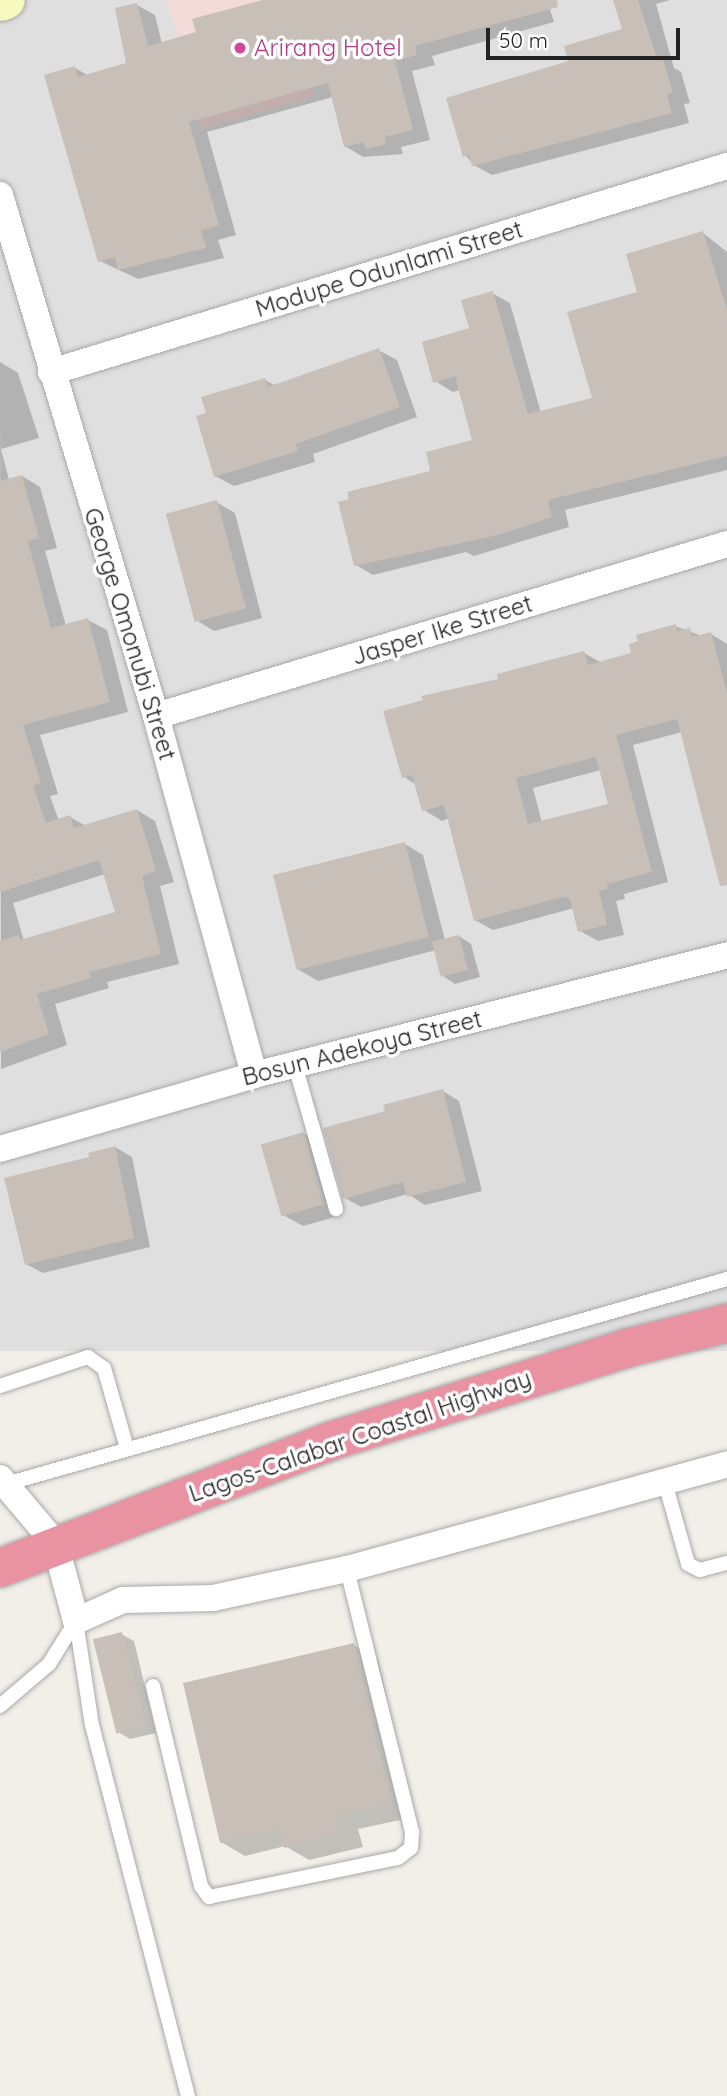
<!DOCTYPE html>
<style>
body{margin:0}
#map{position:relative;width:727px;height:2096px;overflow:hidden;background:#f2efe9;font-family:Quicksand,sans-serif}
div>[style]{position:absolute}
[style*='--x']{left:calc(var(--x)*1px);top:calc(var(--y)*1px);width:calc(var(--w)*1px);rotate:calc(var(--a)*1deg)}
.residential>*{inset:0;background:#e0dfdf;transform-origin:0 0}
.commercial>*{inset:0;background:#f2dad9}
.shadow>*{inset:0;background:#0003}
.building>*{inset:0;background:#c7bfb8;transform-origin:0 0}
.roads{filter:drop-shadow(0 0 2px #a9a9a9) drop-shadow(0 0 2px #a9a9a9)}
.lane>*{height:14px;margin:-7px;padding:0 7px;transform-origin:7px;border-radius:7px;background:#fff}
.street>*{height:26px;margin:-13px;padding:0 13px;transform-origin:13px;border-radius:13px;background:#fff}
.secondary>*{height:38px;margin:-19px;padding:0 19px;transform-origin:19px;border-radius:19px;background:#f7fabf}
.highway>*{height:38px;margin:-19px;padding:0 19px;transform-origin:19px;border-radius:19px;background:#e892a2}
.dots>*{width:19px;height:19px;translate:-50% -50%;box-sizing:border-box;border:4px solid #fff;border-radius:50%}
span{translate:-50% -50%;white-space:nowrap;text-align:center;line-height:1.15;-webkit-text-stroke:7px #fff;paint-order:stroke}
.hotel-label{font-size:24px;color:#b23c85}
.left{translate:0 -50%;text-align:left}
.street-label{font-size:24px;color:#222}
.scale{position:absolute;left:486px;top:28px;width:194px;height:32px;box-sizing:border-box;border:4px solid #222;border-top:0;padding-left:9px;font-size:21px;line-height:24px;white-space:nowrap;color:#222;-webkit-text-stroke:5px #fff;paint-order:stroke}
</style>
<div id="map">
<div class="residential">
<i style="left:0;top:0;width:727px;height:1351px"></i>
</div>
<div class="commercial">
<i style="clip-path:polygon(167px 0,287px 0,315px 96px,202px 128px)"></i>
</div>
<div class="shadow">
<i style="clip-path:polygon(270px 0,547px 0,554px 22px,432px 56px,435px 65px,412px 71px,430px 140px,401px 147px,403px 154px,363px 157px,345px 146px,333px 97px,207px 132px,236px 235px,218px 240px,224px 258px,138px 279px,100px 261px,75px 68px,89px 76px,128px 64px,137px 5px,155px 15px,162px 44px,198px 33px)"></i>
<i style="clip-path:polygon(615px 0,670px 0,656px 4px,674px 68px,681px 72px,690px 103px,684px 104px,689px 123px,492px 175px,474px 165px,465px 155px,570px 62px,624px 31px)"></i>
<i style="clip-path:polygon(703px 233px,727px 252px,727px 470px,565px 510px,569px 527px,474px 556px,466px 552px,373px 575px,356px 565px,432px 472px,474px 442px,460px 390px,453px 392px,435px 381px,492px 293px,510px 303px,541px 413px,594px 399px,640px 293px)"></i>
<i style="clip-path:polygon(378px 350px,397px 360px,417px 417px,313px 454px,315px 462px,234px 486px,215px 476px,208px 414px,265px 380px,276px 386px)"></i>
<i style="clip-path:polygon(evenodd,0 362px,18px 373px,39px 438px,1px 449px,9px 480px,22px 476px,40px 487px,57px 548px,45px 551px,66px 626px,88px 620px,107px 630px,128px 712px,40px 735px,58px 794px,50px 796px,59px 821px,70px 817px,86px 826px,137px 810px,155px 821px,174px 882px,160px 886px,179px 964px,107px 982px,109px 988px,55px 1004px,67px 1045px,1px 1069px,0 362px,105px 874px,117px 913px,24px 941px,13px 903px,105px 874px)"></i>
<i style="clip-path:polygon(216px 502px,235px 513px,262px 618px,214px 631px,196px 620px)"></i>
<i style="clip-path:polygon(evenodd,675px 626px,702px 636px,711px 634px,727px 644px,727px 857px,682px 732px,633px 745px,668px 882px,624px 894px,625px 899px,616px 901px,624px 935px,598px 941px,580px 931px,574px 908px,493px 930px,475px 920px,449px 818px,442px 821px,424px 810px,415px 784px,403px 776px,500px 681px,584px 653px,602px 663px,634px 655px,675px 626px,601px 770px,610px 805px,542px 823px,533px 788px,601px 770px)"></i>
<i style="clip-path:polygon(405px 844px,423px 855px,445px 940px,459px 936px,471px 944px,480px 977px,455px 984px,443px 976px,436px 950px,318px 981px,299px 970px,340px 861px)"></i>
<i style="clip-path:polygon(443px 1091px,459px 1101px,482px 1191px,425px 1205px,408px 1194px,361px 1207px,345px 1198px)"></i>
<i style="clip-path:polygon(304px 1134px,322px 1144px,342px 1215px,303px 1226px,285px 1216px)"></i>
<i style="clip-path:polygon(115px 1147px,132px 1157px,150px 1247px,43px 1273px,26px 1264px,91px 1159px)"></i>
<i style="clip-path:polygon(121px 1634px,134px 1641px,156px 1733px,130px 1739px,118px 1732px)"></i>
<i style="clip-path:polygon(354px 1645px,378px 1659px,414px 1817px,358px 1829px,363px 1847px,309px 1860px,285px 1846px,245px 1856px,221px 1842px)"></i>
</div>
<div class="building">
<i style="clip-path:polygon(263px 0,557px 0,558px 7px,415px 46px,417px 55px,395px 61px,413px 130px,384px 137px,386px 144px,366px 149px,364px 142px,344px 147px,328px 83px,189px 122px,219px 225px,201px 230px,206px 248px,118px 270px,115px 257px,98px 262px,44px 75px,75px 66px,78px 77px,126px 63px,115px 8px,137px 3px,148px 46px,196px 32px,192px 19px)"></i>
<i style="clip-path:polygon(613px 0,638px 0,658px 61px,663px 60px,673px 93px,667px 94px,672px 113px,472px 166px,469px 155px,463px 157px,446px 98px,568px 61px,564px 46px,622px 29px)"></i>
<i style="clip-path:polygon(703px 231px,727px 310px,727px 456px,548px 500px,552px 517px,498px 535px,354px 566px,338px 502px,349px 499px,347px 492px,430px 471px,426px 452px,472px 440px,455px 376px,433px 383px,422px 342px,469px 328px,461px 300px,493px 291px,528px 414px,592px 398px,567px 312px,637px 292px,626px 254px)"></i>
<i style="clip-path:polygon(379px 348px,400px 407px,296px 444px,298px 451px,214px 477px,196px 416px,206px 413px,201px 397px,265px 378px,268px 387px)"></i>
<i style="clip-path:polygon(22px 475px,39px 538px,28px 541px,51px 628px,88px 618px,110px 702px,23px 725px,41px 783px,33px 786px,46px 823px,70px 815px,74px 828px,137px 809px,156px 871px,142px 876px,161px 954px,89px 972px,91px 978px,37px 994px,49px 1034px,0 1052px,0 941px,19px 935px,20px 940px,115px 912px,99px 860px,0 892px,0 481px)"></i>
<i style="left:217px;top:500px;width:112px;height:53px;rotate:75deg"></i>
<i style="clip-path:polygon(evenodd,676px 624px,677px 631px,690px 628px,692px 637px,711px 632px,727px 693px,727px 885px,720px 886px,677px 719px,616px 735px,652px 872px,607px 884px,608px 889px,599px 891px,607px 925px,578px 932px,570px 899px,562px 897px,474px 921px,444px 805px,422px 811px,412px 775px,402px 778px,383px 711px,423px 700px,421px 696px,498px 679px,497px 674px,584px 651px,588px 665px,631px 653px,629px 644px,638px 641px,636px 635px,676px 624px,596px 757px,608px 804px,528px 824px,516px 778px,596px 757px)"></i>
<i style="left:405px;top:842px;width:98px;height:136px;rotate:76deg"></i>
<i style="left:459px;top:935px;width:36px;height:28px;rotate:76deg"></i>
<i style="clip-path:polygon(443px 1089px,466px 1182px,407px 1197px,403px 1182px,343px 1199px,323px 1128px,385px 1111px,383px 1105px)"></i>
<i style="left:304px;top:1132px;width:75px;height:45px;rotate:74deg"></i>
<i style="clip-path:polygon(115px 1146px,134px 1238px,25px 1265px,4px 1178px,89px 1157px,88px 1153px)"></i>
<i style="left:122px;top:1632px;width:97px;height:30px;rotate:76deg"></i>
<i style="clip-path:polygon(354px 1643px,391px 1804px,336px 1816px,340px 1834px,284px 1848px,280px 1829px,220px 1843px,183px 1683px)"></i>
</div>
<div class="roads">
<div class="lane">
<i style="--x:295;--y:1065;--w:150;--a:74.1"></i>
<i style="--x:0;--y:1386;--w:93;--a:-18.2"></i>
<i style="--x:88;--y:1357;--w:19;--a:35"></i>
<i style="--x:104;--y:1368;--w:83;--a:74"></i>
<i style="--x:664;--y:1479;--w:88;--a:74.2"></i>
<i style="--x:688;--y:1564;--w:13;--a:27"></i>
<i style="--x:700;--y:1570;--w:28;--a:-15"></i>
<i style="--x:6;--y:1484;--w:750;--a:-15.87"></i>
<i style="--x:76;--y:1621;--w:105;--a:81.3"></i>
<i style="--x:92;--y:1725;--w:383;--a:75.5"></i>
<i style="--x:153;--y:1686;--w:206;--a:76.5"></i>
<i style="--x:201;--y:1886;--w:14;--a:54"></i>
<i style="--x:209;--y:1897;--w:193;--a:-11.7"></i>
<i style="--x:398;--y:1858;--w:16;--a:-38"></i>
<i style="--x:411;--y:1848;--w:16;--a:-86"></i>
<i style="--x:412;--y:1832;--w:271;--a:-103.9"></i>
<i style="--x:0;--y:1706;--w:65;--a:-40.6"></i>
<i style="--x:49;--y:1664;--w:51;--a:-57.9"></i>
</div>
<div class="street">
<i style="--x:0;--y:195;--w:544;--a:73.33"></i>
<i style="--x:156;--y:716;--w:372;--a:74.7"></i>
<i style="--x:51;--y:372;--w:707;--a:-16.95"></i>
<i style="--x:156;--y:716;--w:596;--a:-16.76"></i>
<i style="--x:0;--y:1149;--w:265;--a:-16.2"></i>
<i style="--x:254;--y:1075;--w:488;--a:-14.2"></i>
<i style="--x:0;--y:1478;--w:85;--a:49.8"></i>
<i style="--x:55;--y:1543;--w:81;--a:74.9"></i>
<i style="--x:76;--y:1621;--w:51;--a:-24.1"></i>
<i style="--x:123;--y:1600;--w:90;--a:-1.3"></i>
<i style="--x:213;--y:1598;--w:137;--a:-12.2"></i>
<i style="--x:347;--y:1569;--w:394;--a:-15.4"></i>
</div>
<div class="secondary">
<i style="--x:0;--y:2;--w:6;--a:-18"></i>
</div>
<div class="highway">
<i style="--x:0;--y:1568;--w:355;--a:-21"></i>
<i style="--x:331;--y:1441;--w:310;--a:-17.4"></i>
<i style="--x:627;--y:1348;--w:103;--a:-14"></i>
</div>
</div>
<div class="dots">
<i style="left:240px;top:48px;background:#d1479c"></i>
</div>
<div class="hotel-label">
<span class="left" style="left:254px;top:48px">Arirang Hotel</span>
</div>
<div class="street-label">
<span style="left:389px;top:269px;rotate:-17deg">Modupe Odunlami Street</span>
<span style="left:442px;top:630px;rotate:-17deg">Jasper Ike Street</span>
<span style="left:130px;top:634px;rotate:73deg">George Omonubi Street</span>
<span style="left:362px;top:1048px;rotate:-14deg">Bosun Adekoya Street</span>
<span style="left:360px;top:1436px;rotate:-19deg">Lagos-Calabar Coastal Highway</span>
</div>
<div class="scale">50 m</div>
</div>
